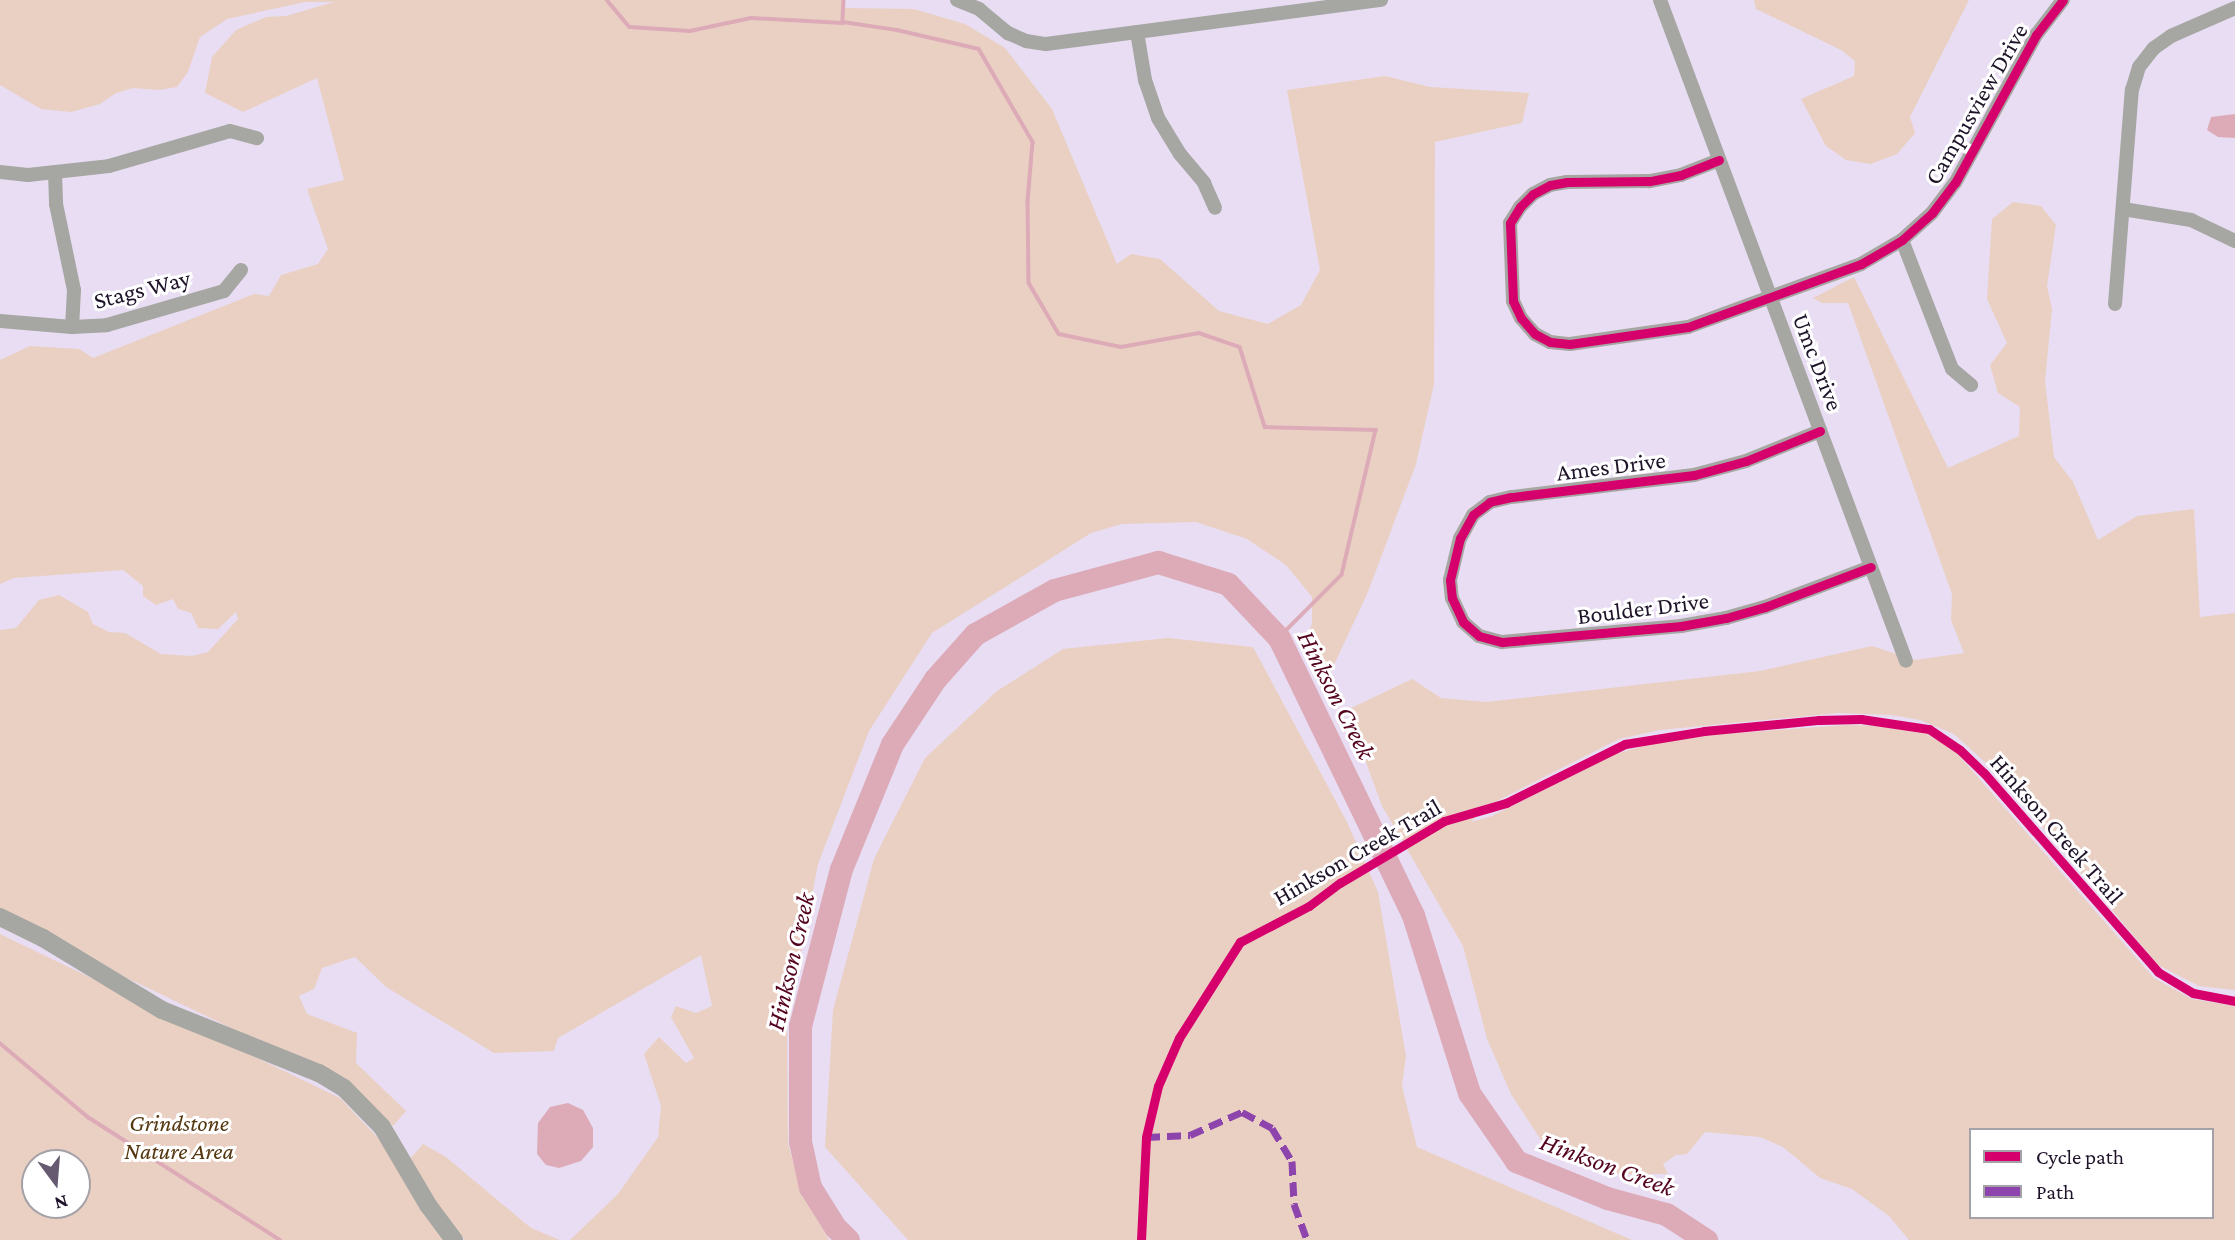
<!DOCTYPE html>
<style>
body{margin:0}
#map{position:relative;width:2235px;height:1240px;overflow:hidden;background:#e8ddf2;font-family:"Crimson Pro",serif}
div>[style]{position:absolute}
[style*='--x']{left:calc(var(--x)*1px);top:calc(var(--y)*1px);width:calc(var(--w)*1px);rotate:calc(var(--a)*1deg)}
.green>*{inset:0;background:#ead0c3}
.water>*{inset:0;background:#ddabb8}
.stream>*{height:3.5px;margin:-1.75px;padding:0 1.75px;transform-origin:1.75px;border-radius:1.75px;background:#ddabb8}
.river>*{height:23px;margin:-11.5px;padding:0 11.5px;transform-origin:11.5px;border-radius:11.5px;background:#ddabb8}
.minor>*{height:14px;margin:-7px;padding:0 7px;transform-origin:7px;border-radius:7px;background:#a6a7a3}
.tertiary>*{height:18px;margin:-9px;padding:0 9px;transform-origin:9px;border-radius:9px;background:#a6a7a3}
.quiet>*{height:7px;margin-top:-3.5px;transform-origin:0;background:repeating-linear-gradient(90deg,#8e44ad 0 14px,transparent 0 21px)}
.cycleway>*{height:9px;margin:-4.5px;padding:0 4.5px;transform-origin:4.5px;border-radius:4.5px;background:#d6006c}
span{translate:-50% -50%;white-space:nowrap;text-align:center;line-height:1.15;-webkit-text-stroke:6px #fff;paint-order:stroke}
.street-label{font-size:24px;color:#1f1329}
.park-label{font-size:24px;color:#553711;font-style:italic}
.water-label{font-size:26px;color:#54031e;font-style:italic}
.legend{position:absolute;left:1969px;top:1128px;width:245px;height:91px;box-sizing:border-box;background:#fff;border:2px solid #a5a1a9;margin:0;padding:9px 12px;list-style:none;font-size:21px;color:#1f1329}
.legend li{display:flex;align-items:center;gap:14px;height:35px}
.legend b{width:35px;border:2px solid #a5a1a9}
.north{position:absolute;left:21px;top:1149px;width:70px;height:70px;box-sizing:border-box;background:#fff;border:2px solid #a5a1a9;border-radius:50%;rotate:164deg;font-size:19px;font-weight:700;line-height:28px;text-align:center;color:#1f1329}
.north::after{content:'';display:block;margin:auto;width:24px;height:32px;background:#655a6f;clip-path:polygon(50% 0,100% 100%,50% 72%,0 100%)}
</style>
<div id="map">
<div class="green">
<i style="clip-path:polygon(0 0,842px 0,845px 8px,914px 9px,965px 24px,1005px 48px,1052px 109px,1117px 264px,1131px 254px,1160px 259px,1219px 311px,1268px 324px,1301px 305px,1320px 270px,1287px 90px,1385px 76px,1430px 87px,1529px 93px,1522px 123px,1435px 142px,1434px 384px,1416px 464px,1368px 592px,1332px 669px,1304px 644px,1312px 624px,1312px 597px,1286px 565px,1247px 539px,1196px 522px,1122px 524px,1091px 533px,932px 633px,869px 731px,818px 864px,787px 1025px,788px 1143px,801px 1191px,829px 1240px,570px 1240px,618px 1194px,658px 1137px,661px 1106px,644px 1054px,659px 1037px,686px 1063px,694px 1058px,671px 1017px,676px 1006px,696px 1013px,712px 1006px,701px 955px,558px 1038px,554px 1051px,494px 1053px,386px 987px,355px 957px,322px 968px,314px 989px,299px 996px,307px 1014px,357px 1033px,356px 1063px,406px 1111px,393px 1126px,352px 1086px,0 917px,0 630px,16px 628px,39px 600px,59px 595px,88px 612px,93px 624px,109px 632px,125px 633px,161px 654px,192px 656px,208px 652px,238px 619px,236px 612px,218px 629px,198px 628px,191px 613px,178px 609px,173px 599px,156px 605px,143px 596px,143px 586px,123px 570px,14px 578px,0 584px,0 360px,30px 346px,79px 349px,93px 358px,254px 294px,269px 296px,281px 275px,318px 264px,328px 249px,307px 189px,344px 180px,317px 78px,243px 112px,205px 93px,212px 57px,236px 30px,266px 17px,286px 16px,334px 2px,305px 2px,227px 19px,200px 37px,188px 72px,177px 87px,159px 90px,133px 88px,116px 93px,100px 104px,71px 112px,41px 109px,0 85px)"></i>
<i style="clip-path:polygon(1754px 0,1969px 0,1910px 117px,1915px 133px,1897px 154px,1871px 164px,1846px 160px,1826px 146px,1801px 99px,1854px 76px,1855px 61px,1841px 50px,1756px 9px)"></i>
<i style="clip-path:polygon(evenodd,2013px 202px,2041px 206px,2056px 225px,2047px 286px,2052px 309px,2045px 381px,2054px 457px,2073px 482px,2098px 540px,2137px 516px,2194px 509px,2200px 617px,2235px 613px,2235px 990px,2199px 986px,2158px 965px,1997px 773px,1954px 734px,1920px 720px,1891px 715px,1839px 713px,1660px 730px,1619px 739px,1487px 806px,1471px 822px,1492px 816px,1612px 755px,1647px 745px,1694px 736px,1847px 725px,1892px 726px,1925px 733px,1954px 750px,2154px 978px,2192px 999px,2235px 1006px,2235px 1240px,1909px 1240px,1889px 1216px,1852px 1189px,1820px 1178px,1783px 1147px,1760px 1137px,1705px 1132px,1687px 1154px,1676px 1155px,1663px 1164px,1668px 1174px,1614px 1174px,1575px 1162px,1543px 1143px,1511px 1094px,1487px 1039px,1463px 946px,1382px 806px,1347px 710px,1412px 679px,1441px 698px,1486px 702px,1760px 671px,1872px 646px,1915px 660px,1964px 653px,1951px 620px,1952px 594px,1848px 303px,1822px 303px,1813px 298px,1854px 277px,1948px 468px,2019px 436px,2020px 407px,1998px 393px,1990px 365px,2007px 343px,1987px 299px,1992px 219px,2013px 202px,1971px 1130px,2212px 1130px,2212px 1217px,1971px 1217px,1971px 1130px)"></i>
<i style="clip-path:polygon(1168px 638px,1253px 647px,1347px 822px,1378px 892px,1406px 1056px,1402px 1086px,1417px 1147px,1632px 1240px,908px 1240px,825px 1147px,833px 1010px,874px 859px,925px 758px,997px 691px,1063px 649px)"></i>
<i style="clip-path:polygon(evenodd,0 934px,340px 1098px,396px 1157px,459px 1240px,0 1240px,0 934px,35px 1163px,77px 1163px,77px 1205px,35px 1205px,35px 1163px)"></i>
<i style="clip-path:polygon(423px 1144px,446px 1157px,531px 1228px,560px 1240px,465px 1240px,412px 1171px,411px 1158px)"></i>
</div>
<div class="water">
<i style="clip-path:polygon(2235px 114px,2235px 138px,2218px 137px,2207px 130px,2211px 117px)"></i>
<i style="clip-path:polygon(568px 1103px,583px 1110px,593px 1128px,593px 1147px,581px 1161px,559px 1168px,546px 1165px,537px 1154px,538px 1123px,550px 1107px)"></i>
</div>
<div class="stream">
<i style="--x:607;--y:0;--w:35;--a:50"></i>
<i style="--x:630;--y:27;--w:60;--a:3.8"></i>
<i style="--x:690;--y:31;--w:62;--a:-12"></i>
<i style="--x:751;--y:18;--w:92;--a:3.1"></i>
<i style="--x:844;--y:0;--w:22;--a:93"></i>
<i style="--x:843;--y:22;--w:55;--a:8.4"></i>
<i style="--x:897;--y:30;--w:84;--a:13"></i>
<i style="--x:979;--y:49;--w:108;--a:59.9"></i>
<i style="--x:1033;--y:142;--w:60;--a:94.8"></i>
<i style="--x:1028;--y:202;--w:81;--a:89.3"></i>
<i style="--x:1029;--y:283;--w:59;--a:59.5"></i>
<i style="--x:1059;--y:334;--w:63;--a:11.8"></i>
<i style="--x:1121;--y:347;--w:79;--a:-10.2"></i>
<i style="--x:1199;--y:333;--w:43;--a:18.9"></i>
<i style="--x:1240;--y:347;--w:84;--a:72.6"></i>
<i style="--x:1265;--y:427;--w:111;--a:1.5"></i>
<i style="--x:1376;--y:430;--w:149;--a:103.2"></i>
<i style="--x:1342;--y:575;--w:89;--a:135"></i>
<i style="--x:0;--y:1043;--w:115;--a:40.1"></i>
<i style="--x:88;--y:1117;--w:228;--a:32.6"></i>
</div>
<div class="river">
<i style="--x:848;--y:1240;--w:18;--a:-135"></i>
<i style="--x:835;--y:1227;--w:47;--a:-122"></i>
<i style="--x:810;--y:1187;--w:47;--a:-102.3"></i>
<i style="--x:800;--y:1141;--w:115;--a:-90"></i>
<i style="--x:800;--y:1026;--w:162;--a:-75.4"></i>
<i style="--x:841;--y:869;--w:135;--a:-67.8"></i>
<i style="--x:892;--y:744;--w:78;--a:-56.5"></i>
<i style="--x:935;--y:679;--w:60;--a:-48.4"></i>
<i style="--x:975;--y:634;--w:90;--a:-29.1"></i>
<i style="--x:1054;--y:590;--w:108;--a:-15.1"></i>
<i style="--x:1158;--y:562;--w:73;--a:17.4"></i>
<i style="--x:1228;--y:584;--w:74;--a:46.6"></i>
<i style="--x:1279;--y:638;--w:308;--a:64.2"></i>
<i style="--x:1413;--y:915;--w:187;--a:72.5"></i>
<i style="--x:1469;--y:1093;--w:83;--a:55.3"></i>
<i style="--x:1516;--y:1161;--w:98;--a:22.1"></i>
<i style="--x:1607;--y:1198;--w:61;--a:15.2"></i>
<i style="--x:1666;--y:1214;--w:48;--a:33"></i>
</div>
<div class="minor">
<i style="--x:957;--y:0;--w:24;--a:22"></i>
<i style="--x:979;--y:9;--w:38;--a:40"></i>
<i style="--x:1008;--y:33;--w:20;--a:24"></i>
<i style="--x:1026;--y:41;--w:20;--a:9"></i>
<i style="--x:1046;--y:44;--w:338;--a:-7.5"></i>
<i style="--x:1660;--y:0;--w:705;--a:69.59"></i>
<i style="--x:1137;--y:32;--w:49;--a:80.5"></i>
<i style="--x:1145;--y:80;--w:40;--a:71.1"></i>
<i style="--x:1158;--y:118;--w:42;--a:58.6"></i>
<i style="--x:1180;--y:154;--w:38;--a:50"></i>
<i style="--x:1204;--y:183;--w:27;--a:66"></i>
<i style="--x:1719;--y:160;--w:41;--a:158.5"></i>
<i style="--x:1681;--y:175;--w:33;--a:169"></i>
<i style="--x:1649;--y:181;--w:82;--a:179.3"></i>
<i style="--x:1567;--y:182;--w:17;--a:170"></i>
<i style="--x:1550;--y:185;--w:19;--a:152"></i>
<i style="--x:1533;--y:194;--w:18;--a:135"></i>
<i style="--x:1520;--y:207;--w:19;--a:122"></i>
<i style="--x:1510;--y:223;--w:78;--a:87.8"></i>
<i style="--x:1513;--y:301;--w:19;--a:65"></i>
<i style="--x:1521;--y:318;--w:21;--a:49"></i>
<i style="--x:1535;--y:334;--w:17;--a:28"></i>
<i style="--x:1550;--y:342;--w:20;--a:6"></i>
<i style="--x:1570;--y:344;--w:119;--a:-8.2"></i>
<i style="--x:1688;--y:327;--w:184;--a:-20"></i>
<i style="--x:1861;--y:264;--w:48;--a:-30.3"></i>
<i style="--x:1902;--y:240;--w:40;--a:-42"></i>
<i style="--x:1932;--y:213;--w:38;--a:-53"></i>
<i style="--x:1955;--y:183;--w:169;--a:-61.3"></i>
<i style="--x:2036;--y:35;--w:44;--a:-52.4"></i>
<i style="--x:0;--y:172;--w:28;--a:6"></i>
<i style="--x:28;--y:175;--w:81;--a:-6.3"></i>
<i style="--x:109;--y:166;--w:126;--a:-16.1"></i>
<i style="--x:230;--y:131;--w:28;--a:15"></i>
<i style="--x:55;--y:173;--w:31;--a:88"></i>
<i style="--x:56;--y:204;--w:88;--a:78.2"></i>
<i style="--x:74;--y:290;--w:37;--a:93"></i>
<i style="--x:2123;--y:209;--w:69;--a:9.2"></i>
<i style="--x:2191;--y:220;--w:49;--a:25.5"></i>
<i style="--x:1902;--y:240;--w:138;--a:68.8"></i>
<i style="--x:1952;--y:369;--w:25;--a:40"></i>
<i style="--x:2115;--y:304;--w:215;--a:-85.5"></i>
<i style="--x:2132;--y:90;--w:24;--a:-73"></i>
<i style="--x:2139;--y:67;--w:24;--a:-52"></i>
<i style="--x:2154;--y:48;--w:21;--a:-35"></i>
<i style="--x:2171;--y:36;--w:70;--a:-23.6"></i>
<i style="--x:0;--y:321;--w:72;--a:4.8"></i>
<i style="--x:72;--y:327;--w:35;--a:-3"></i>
<i style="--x:107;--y:325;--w:122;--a:-16.2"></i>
<i style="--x:224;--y:291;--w:27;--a:-51"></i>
<i style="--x:1820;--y:431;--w:80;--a:157.9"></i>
<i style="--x:1746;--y:461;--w:54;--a:164.9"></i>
<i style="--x:1694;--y:475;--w:184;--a:173.1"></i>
<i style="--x:1511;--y:497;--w:22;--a:167"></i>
<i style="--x:1490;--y:502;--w:21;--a:143"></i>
<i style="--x:1473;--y:515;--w:26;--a:119"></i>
<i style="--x:1460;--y:538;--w:43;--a:103.4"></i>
<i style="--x:1450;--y:580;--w:18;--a:84"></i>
<i style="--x:1452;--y:598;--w:26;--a:65"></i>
<i style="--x:1463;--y:622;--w:21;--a:41"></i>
<i style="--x:1479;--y:636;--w:24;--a:15"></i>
<i style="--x:1502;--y:642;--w:180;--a:-5.1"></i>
<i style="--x:1681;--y:626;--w:46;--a:-10.1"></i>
<i style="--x:1726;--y:618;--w:41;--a:-15.8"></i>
<i style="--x:1765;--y:607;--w:113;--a:-20.7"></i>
</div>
<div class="tertiary">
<i style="--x:0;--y:917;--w:48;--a:26"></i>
<i style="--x:43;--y:938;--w:139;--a:31.2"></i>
<i style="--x:162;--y:1010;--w:169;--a:21.9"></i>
<i style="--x:319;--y:1073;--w:29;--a:31"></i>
<i style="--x:344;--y:1088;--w:54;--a:45.7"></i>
<i style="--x:382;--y:1127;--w:91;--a:59.5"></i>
<i style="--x:428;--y:1205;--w:44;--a:53.4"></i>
</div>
<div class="quiet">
<i style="--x:1146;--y:1137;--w:44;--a:-2.6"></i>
<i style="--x:1190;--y:1135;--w:57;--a:-23.9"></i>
<i style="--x:1242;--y:1112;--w:34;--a:28"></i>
<i style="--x:1272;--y:1128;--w:39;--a:59"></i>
<i style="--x:1292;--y:1161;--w:43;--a:87.3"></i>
<i style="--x:1294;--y:1204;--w:38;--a:70"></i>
</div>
<div class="cycleway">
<i style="--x:1719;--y:160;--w:41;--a:158.5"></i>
<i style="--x:1681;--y:175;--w:33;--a:169"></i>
<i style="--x:1649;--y:181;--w:82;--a:179.3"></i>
<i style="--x:1567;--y:182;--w:17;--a:170"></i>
<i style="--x:1550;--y:185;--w:19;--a:152"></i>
<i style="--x:1533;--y:194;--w:18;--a:135"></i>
<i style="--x:1520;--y:207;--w:19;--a:122"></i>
<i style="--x:1510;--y:223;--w:78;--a:87.8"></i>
<i style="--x:1513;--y:301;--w:19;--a:65"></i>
<i style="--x:1521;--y:318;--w:21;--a:49"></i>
<i style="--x:1535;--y:334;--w:17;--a:28"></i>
<i style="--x:1550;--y:342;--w:20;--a:6"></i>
<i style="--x:1570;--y:344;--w:119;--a:-8.2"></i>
<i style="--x:1688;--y:327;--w:184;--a:-20"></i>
<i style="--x:1861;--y:264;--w:48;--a:-30.3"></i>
<i style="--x:1902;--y:240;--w:40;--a:-42"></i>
<i style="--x:1932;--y:213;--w:38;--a:-53"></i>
<i style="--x:1955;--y:183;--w:169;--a:-61.3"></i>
<i style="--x:2036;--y:35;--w:44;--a:-52.4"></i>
<i style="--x:1820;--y:431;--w:80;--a:157.9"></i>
<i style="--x:1746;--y:461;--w:54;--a:164.9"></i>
<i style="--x:1694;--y:475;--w:184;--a:173.1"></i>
<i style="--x:1511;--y:497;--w:22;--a:167"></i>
<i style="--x:1490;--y:502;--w:21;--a:143"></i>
<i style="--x:1473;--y:515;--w:26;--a:119"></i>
<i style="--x:1460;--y:538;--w:43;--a:103.4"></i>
<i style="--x:1450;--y:580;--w:18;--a:84"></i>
<i style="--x:1452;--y:598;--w:26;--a:65"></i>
<i style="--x:1463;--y:622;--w:21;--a:41"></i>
<i style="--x:1479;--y:636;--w:24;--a:15"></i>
<i style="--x:1502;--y:642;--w:180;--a:-5.1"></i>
<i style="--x:1681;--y:626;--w:46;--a:-10.1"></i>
<i style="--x:1726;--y:618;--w:41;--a:-15.8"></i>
<i style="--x:1765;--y:607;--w:113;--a:-20.7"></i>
<i style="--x:1141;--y:1240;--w:103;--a:-87.2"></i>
<i style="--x:1146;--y:1137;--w:52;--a:-76.8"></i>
<i style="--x:1158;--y:1086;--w:52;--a:-66.4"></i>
<i style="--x:1179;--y:1038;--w:114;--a:-57.6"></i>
<i style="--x:1240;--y:942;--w:78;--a:-27.6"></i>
<i style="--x:1309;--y:906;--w:39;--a:-37"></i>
<i style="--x:1340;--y:883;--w:121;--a:-30.8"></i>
<i style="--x:1444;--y:821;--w:65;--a:-16.2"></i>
<i style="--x:1506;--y:803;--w:133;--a:-26.4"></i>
<i style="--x:1625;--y:744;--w:80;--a:-9.3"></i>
<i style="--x:1704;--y:731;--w:116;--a:-5.5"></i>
<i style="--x:1819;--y:720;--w:42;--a:-1.4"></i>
<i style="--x:1861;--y:719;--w:69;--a:8.4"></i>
<i style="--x:1929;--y:729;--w:37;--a:34"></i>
<i style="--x:1960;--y:750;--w:33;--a:44"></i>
<i style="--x:1984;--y:773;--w:264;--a:48.8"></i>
<i style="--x:2158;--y:972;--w:41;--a:31"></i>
<i style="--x:2193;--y:993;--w:43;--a:10.8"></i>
</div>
<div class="street-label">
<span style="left:1976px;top:104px;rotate:-60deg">Campusview Drive</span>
<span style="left:142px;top:289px;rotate:-14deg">Stags Way</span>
<span style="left:1818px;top:362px;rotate:69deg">Umc Drive</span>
<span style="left:1611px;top:466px;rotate:-7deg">Ames Drive</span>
<span style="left:1643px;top:608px;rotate:-7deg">Boulder Drive</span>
<span style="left:2057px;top:829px;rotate:49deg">Hinkson Creek Trail</span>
<span style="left:1357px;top:852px;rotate:-30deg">Hinkson Creek Trail</span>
</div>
<div class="park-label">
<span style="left:179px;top:1137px">Grindstone<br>Nature Area</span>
</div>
<div class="water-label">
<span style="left:1336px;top:695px;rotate:63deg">Hinkson Creek</span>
<span style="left:791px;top:962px;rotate:-77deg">Hinkson Creek</span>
<span style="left:1607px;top:1165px;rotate:20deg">Hinkson Creek</span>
</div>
<ul class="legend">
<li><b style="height:9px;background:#d6006c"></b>Cycle path</li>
<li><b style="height:9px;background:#8e44ad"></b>Path</li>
</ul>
<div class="north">N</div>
</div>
